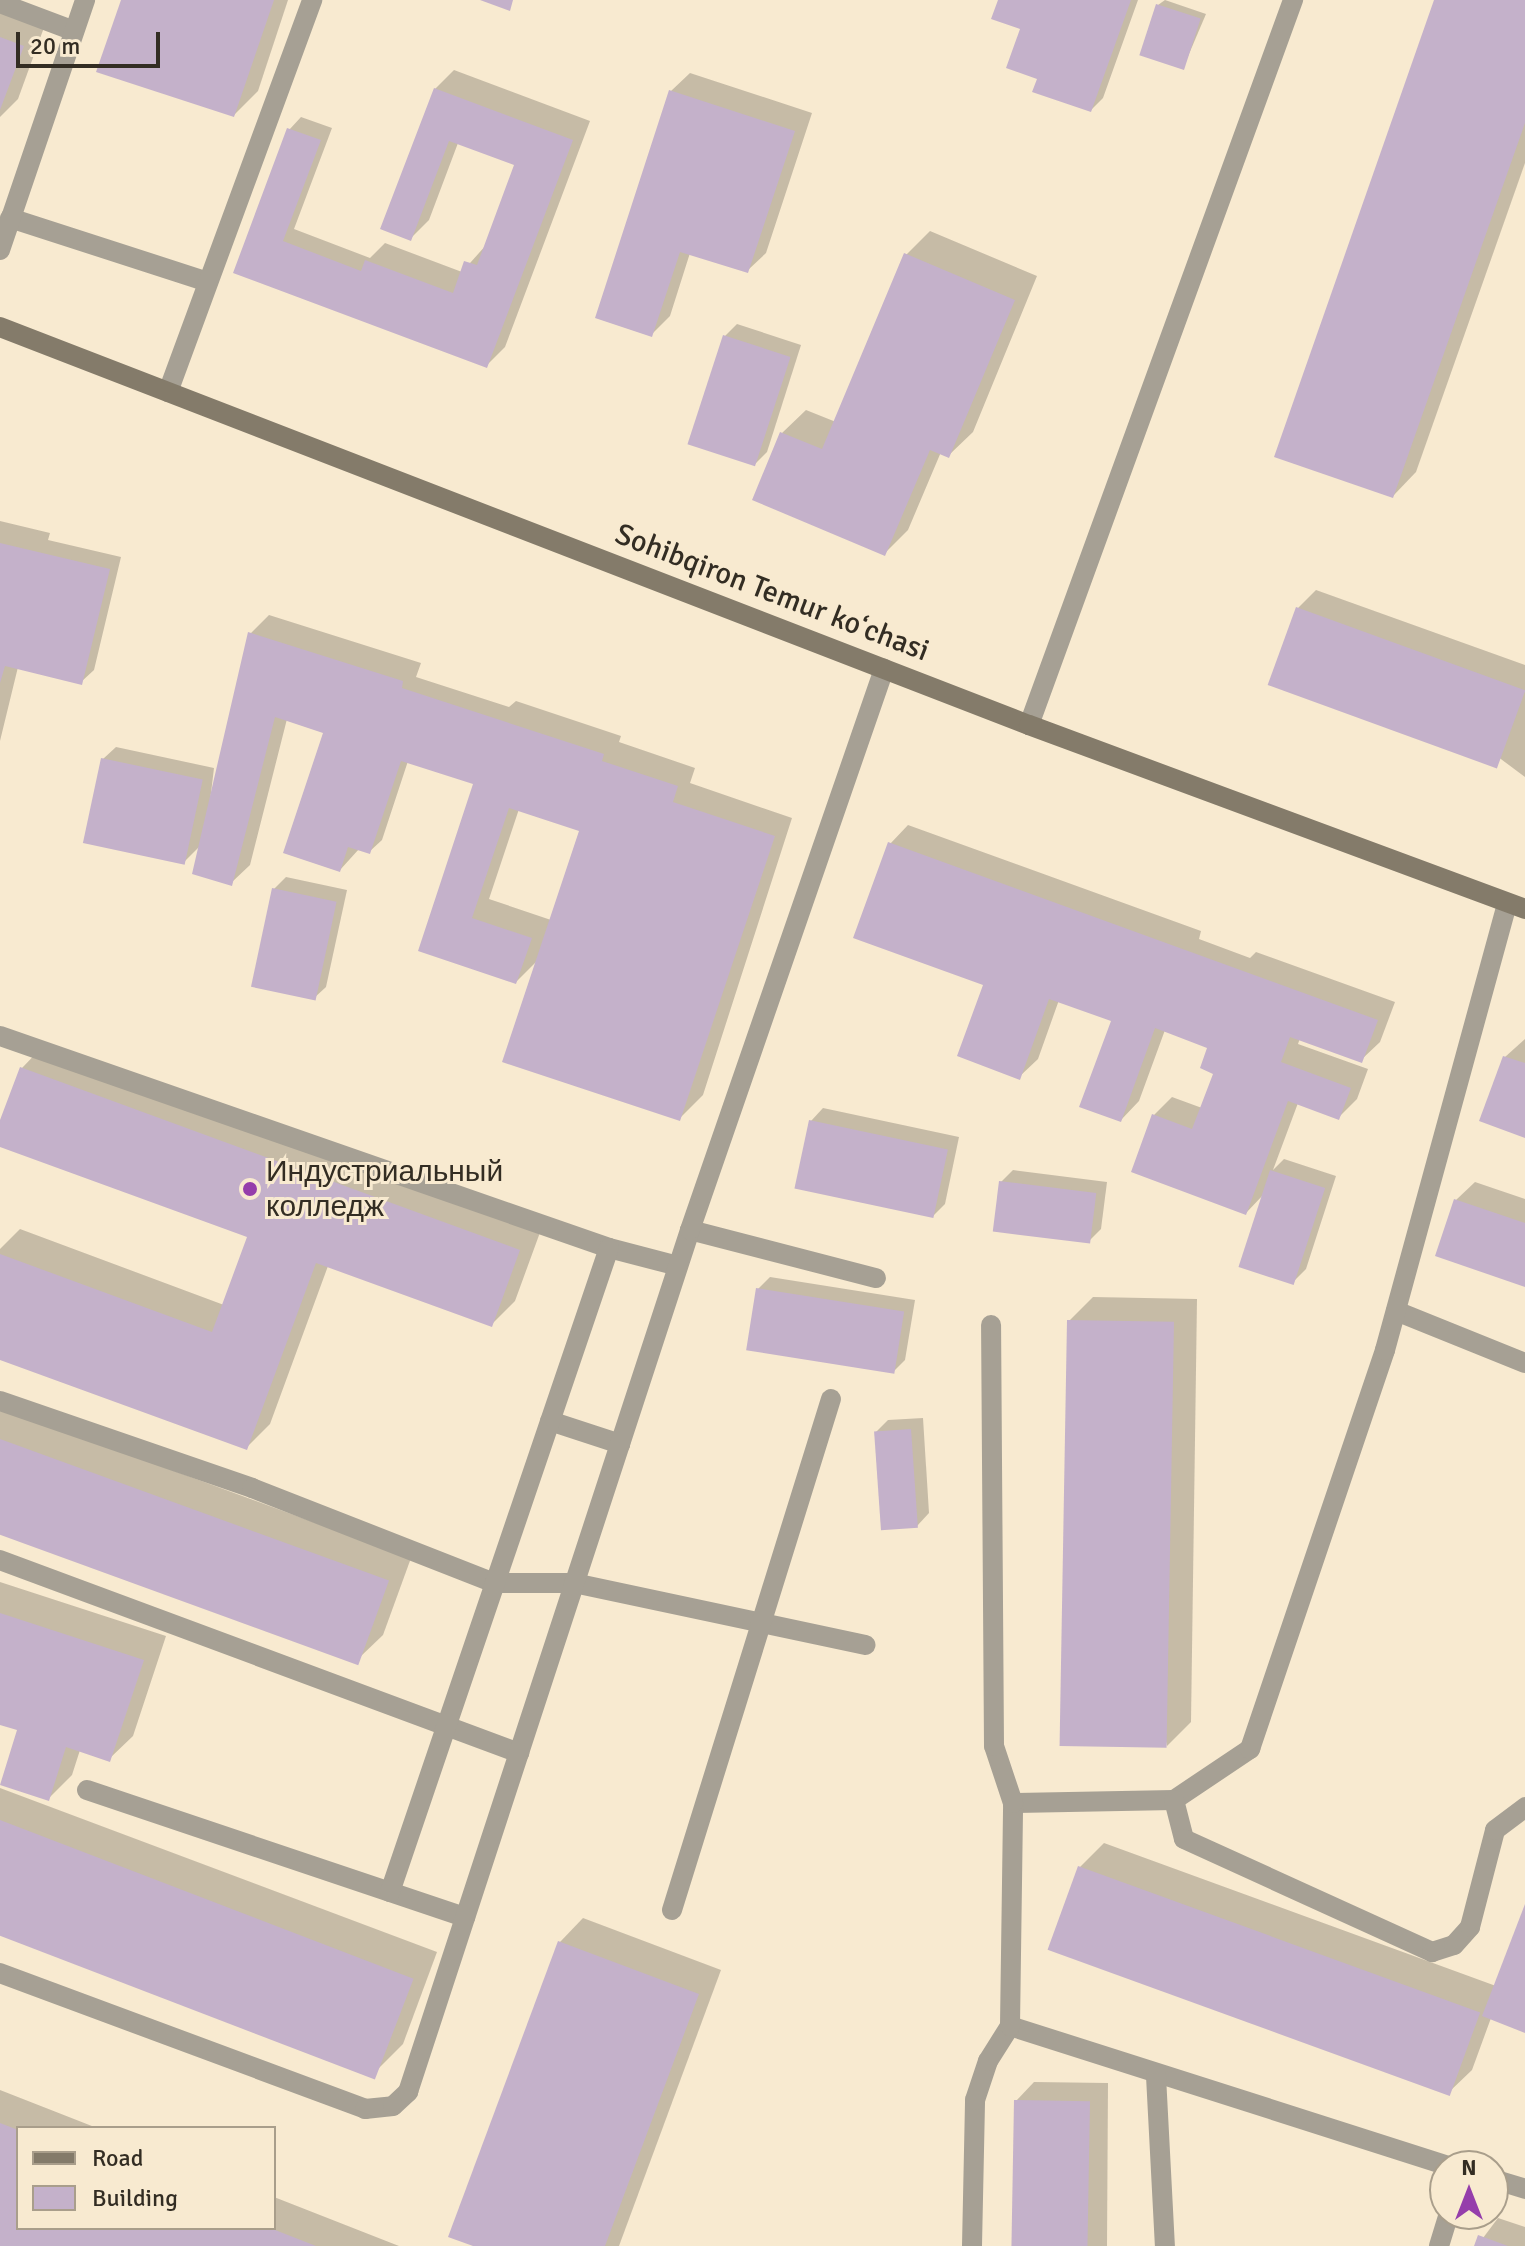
<!DOCTYPE html>
<meta charset="utf-8">
<style>
body{margin:0}
#map{position:relative;width:1525px;height:2246px;overflow:hidden;background:#f8ead0;font-family:Signika,sans-serif}
div>[style]{position:absolute}
[style*='--x']{left:calc(var(--x)*1px);top:calc(var(--y)*1px);width:calc(var(--w)*1px);rotate:calc(var(--a)*1deg)}
.shadow>*{inset:0;background:#0003}
.building>*{inset:0;background:#c4b1ca;transform-origin:0 0}
.lane>*{height:20px;margin:-10px;padding:0 10px;transform-origin:10px;border-radius:10px;background:#a6a094}
.street>*{height:20px;margin:-10px;padding:0 10px;transform-origin:10px;border-radius:10px;background:#a6a094}
.secondary>*{height:20px;margin:-10px;padding:0 10px;transform-origin:10px;border-radius:10px;background:#847b6a}
.dots>*{width:22px;height:22px;translate:-50% -50%;box-sizing:border-box;border:4px solid #f8ead0;border-radius:50%}
span{translate:-50% -50%;white-space:nowrap;text-align:center;line-height:1.15;-webkit-text-stroke:6px #f8ead0;paint-order:stroke}
.street-label{font-size:30px;color:#332d23}
.poi-label{font-size:30px;color:#332d23}
.left{translate:0 -50%;text-align:left}
.legend{position:absolute;left:16px;top:2126px;width:260px;height:104px;box-sizing:border-box;background:#f8ead0;border:2px solid #a99e8b;margin:0;padding:10px 14px;list-style:none;font-size:24px;color:#332d23}
.legend li{display:flex;align-items:center;gap:16px;height:40px}
.legend b{width:40px;border:2px solid #a99e8b}
.north{position:absolute;left:1429px;top:2150px;width:80px;height:80px;box-sizing:border-box;background:#f8ead0;border:2px solid #a99e8b;border-radius:50%;rotate:0deg;font-size:22px;font-weight:700;line-height:32px;text-align:center;color:#332d23}
.north::after{content:'';display:block;margin:auto;width:28px;height:36px;background:#953eab;clip-path:polygon(50% 0,100% 100%,50% 72%,0 100%)}
.scale{position:absolute;left:16px;top:32px;width:144px;height:36px;box-sizing:border-box;border:4px solid #332d23;border-top:0;padding-left:10px;font-size:24px;line-height:28px;white-space:nowrap;color:#332d23;-webkit-text-stroke:6px #f8ead0;paint-order:stroke}
</style>
<div id="map">
<div class="shadow">
<i style="clip-path:polygon(123px 0,288px 0,258px 91px,234px 115px)"></i>
<i style="clip-path:polygon(1000px 0,1138px 0,1103px 98px,1091px 110px,1040px 78px,1022px 28px)"></i>
<i style="clip-path:polygon(1165px 0,1206px 14px,1183px 68px,1158px 5px)"></i>
<i style="clip-path:polygon(1436px 0,1525px 0,1525px 163px,1416px 472px,1393px 496px)"></i>
<i style="clip-path:polygon(0 5px,46px 22px,18px 99px,0 117px)"></i>
<i style="clip-path:polygon(454px 70px,590px 121px,505px 347px,486px 366px,235px 272px,289px 130px,301px 117px,332px 128px,294px 229px,370px 258px,385px 243px,462px 272px,487px 244px,517px 164px,458px 143px,429px 220px,411px 238px,435px 89px)"></i>
<i style="clip-path:polygon(690px 73px,812px 113px,766px 253px,747px 271px,690px 253px,670px 316px,651px 335px,671px 91px)"></i>
<i style="clip-path:polygon(930px 231px,1037px 276px,973px 432px,949px 455px,941px 452px,908px 530px,885px 553px,782px 433px,806px 410px,836px 422px,906px 255px)"></i>
<i style="clip-path:polygon(737px 324px,801px 345px,767px 452px,755px 464px,725px 336px)"></i>
<i style="clip-path:polygon(0 521px,50px 533px,48px 540px,121px 557px,94px 670px,81px 682px,18px 667px,0 741px)"></i>
<i style="clip-path:polygon(1316px 590px,1525px 665px,1525px 777px,1298px 608px)"></i>
<i style="clip-path:polygon(evenodd,269px 615px,421px 663px,416px 677px,509px 707px,516px 701px,621px 736px,619px 742px,695px 768px,690px 783px,792px 818px,703px 1095px,679px 1119px,538px 960px,516px 982px,420px 950px,478px 776px,408px 761px,382px 840px,369px 852px,359px 849px,340px 870px,325px 731px,287px 719px,250px 865px,231px 883px,201px 845px,184px 862px,103px 759px,116px 747px,214px 768px,209px 810px,250px 634px,269px 615px,519px 809px,582px 830px,551px 920px,489px 899px,519px 809px)"></i>
<i style="clip-path:polygon(908px 825px,1201px 931px,1199px 939px,1250px 958px,1256px 952px,1395px 1002px,1380px 1042px,1361px 1060px,1300px 1038px,1298px 1044px,1368px 1069px,1357px 1099px,1339px 1117px,1298px 1103px,1273px 1170px,1284px 1159px,1336px 1176px,1306px 1269px,1293px 1282px,1264px 1194px,1246px 1213px,1154px 1115px,1172px 1097px,1202px 1108px,1216px 1073px,1210px 1046px,1165px 1030px,1139px 1101px,1121px 1120px,1113px 1020px,1059px 1000px,1038px 1059px,1019px 1077px,986px 984px,890px 844px)"></i>
<i style="clip-path:polygon(286px 877px,347px 890px,326px 987px,313px 999px,274px 889px)"></i>
<i style="clip-path:polygon(1525px 1039px,1525px 1136px,1482px 1120px,1505px 1057px)"></i>
<i style="clip-path:polygon(45px 1044px,542px 1227px,515px 1301px,491px 1325px,328px 1266px,270px 1424px,246px 1448px,0 1357px,0 1249px,20px 1229px,224px 1305px,249px 1236px,0 1145px,0 1126px,22px 1068px)"></i>
<i style="clip-path:polygon(823px 1108px,959px 1137px,945px 1204px,933px 1216px,811px 1121px)"></i>
<i style="clip-path:polygon(1013px 1170px,1107px 1182px,1101px 1229px,1089px 1241px,1001px 1182px)"></i>
<i style="clip-path:polygon(1475px 1182px,1525px 1199px,1525px 1285px,1456px 1200px)"></i>
<i style="clip-path:polygon(770px 1277px,915px 1300px,905px 1360px,893px 1372px,758px 1289px)"></i>
<i style="clip-path:polygon(1093px 1297px,1197px 1299px,1191px 1722px,1167px 1746px,1069px 1321px)"></i>
<i style="clip-path:polygon(0 1407px,411px 1558px,383px 1635px,359px 1658px,0 1526px)"></i>
<i style="clip-path:polygon(923px 1418px,929px 1513px,917px 1526px,876px 1432px,888px 1420px)"></i>
<i style="clip-path:polygon(0 1582px,166px 1636px,133px 1736px,109px 1759px,80px 1750px,72px 1775px,48px 1799px,20px 1729px,0 1723px)"></i>
<i style="clip-path:polygon(0 1788px,437px 1952px,403px 2044px,379px 2068px,0 1925px)"></i>
<i style="clip-path:polygon(1104px 1843px,1496px 1986px,1525px 1909px,1525px 2030px,1491px 2018px,1472px 2070px,1448px 2093px,1080px 1867px)"></i>
<i style="clip-path:polygon(583px 1918px,721px 1970px,619px 2246px,479px 2246px,560px 1942px)"></i>
<i style="clip-path:polygon(1034px 2082px,1108px 2083px,1107px 2246px,1015px 2246px,1016px 2101px)"></i>
<i style="clip-path:polygon(0 2090px,97px 2128px,18px 2128px,18px 2228px,274px 2228px,274px 2197px,399px 2246px,0 2246px)"></i>
<i style="clip-path:polygon(1498px 2218px,1525px 2227px,1525px 2246px,1477px 2246px)"></i>
</div>
<div class="building">
<i style="clip-path:polygon(121px 0,274px 0,234px 117px,96px 72px)"></i>
<i style="clip-path:polygon(480px 0,513px 0,510px 11px)"></i>
<i style="clip-path:polygon(998px 0,1131px 0,1091px 112px,1032px 92px,1037px 79px,1006px 68px,1020px 29px,991px 19px)"></i>
<i style="clip-path:polygon(1434px 0,1525px 0,1525px 123px,1393px 498px,1274px 457px)"></i>
<i style="left:1156px;top:4px;width:47px;height:54px;rotate:18deg"></i>
<i style="clip-path:polygon(0 37px,24px 46px,0 110px)"></i>
<i style="clip-path:polygon(434px 88px,573px 140px,487px 368px,233px 273px,287px 128px,321px 140px,283px 241px,361px 271px,365px 260px,453px 293px,464px 261px,477px 265px,514px 165px,449px 141px,411px 241px,380px 229px)"></i>
<i style="clip-path:polygon(669px 90px,795px 131px,748px 273px,680px 252px,652px 337px,595px 318px)"></i>
<i style="clip-path:polygon(904px 253px,1015px 300px,949px 458px,930px 450px,885px 556px,752px 500px,780px 432px,822px 449px)"></i>
<i style="left:723px;top:335px;width:71px;height:115px;rotate:18deg"></i>
<i style="clip-path:polygon(0 543px,110px 569px,82px 685px,5px 666px,0 683px)"></i>
<i style="left:1296px;top:607px;width:244px;height:83px;rotate:20deg"></i>
<i style="clip-path:polygon(248px 632px,403px 681px,402px 688px,604px 754px,602px 761px,678px 786px,673px 802px,775px 836px,680px 1121px,502px 1062px,579px 831px,509px 808px,472px 918px,532px 938px,516px 984px,418px 951px,473px 784px,401px 761px,370px 854px,348px 847px,340px 872px,283px 853px,323px 733px,275px 717px,232px 886px,192px 874px)"></i>
<i style="left:101px;top:758px;width:104px;height:87px;rotate:12deg"></i>
<i style="clip-path:polygon(888px 842px,1378px 1020px,1362px 1063px,1290px 1037px,1281px 1062px,1351px 1088px,1339px 1120px,1288px 1101px,1246px 1215px,1131px 1172px,1152px 1114px,1192px 1129px,1213px 1074px,1200px 1068px,1207px 1048px,1155px 1028px,1121px 1122px,1079px 1107px,1111px 1021px,1049px 999px,1020px 1080px,957px 1056px,983px 985px,853px 938px)"></i>
<i style="left:272px;top:888px;width:66px;height:101px;rotate:12deg"></i>
<i style="clip-path:polygon(1503px 1056px,1525px 1063px,1525px 1138px,1479px 1121px)"></i>
<i style="clip-path:polygon(20px 1067px,520px 1250px,492px 1327px,316px 1263px,247px 1450px,0 1360px,0 1254px,212px 1332px,247px 1237px,0 1147px,0 1120px)"></i>
<i style="left:809px;top:1120px;width:142px;height:70px;rotate:12deg"></i>
<i style="left:1270px;top:1170px;width:58px;height:102px;rotate:18deg"></i>
<i style="left:999px;top:1181px;width:98px;height:51px;rotate:7deg"></i>
<i style="clip-path:polygon(1454px 1199px,1525px 1223px,1525px 1287px,1435px 1256px)"></i>
<i style="left:756px;top:1288px;width:150px;height:63px;rotate:9deg"></i>
<i style="left:1067px;top:1320px;width:107px;height:426px;rotate:1deg"></i>
<i style="left:911px;top:1429px;width:99px;height:37px;rotate:86deg"></i>
<i style="left:0;top:1439px;width:414px;height:90px;rotate:20deg"></i>
<i style="clip-path:polygon(0 1613px,144px 1660px,110px 1762px,66px 1747px,49px 1801px,0 1785px,17px 1730px,0 1725px)"></i>
<i style="left:0;top:1820px;width:443px;height:108px;rotate:21deg"></i>
<i style="left:1078px;top:1866px;width:428px;height:89px;rotate:20deg"></i>
<i style="clip-path:polygon(1525px 1904px,1525px 2033px,1482px 2016px)"></i>
<i style="clip-path:polygon(558px 1941px,699px 1994px,605px 2246px,473px 2246px,448px 2237px)"></i>
<i style="left:1014px;top:2100px;width:76px;height:146px;rotate:1deg"></i>
<i style="clip-path:polygon(0 2123px,18px 2130px,18px 2228px,270px 2228px,316px 2246px,0 2246px)"></i>
<i style="clip-path:polygon(1478px 2235px,1508px 2246px,1474px 2246px)"></i>
</div>
<div class="lane">
<i style="--x:0;--y:3;--w:79;--a:20.7"></i>
<i style="--x:10;--y:218;--w:208;--a:17.9"></i>
<i style="--x:0;--y:250;--w:264;--a:-71.2"></i>
<i style="--x:168;--y:392;--w:418;--a:-69.8"></i>
<i style="--x:0;--y:1036;--w:645;--a:19.19"></i>
<i style="--x:609;--y:1248;--w:71;--a:14.6"></i>
<i style="--x:690;--y:1230;--w:192;--a:14.5"></i>
<i style="--x:1396;--y:1311;--w:139;--a:22"></i>
<i style="--x:0;--y:1401;--w:267;--a:19"></i>
<i style="--x:252;--y:1488;--w:261;--a:21.4"></i>
<i style="--x:495;--y:1583;--w:79;--a:0"></i>
<i style="--x:574;--y:1583;--w:298;--a:12"></i>
<i style="--x:550;--y:1421;--w:74;--a:18.2"></i>
<i style="--x:0;--y:1560;--w:554;--a:20.4"></i>
<i style="--x:87;--y:1790;--w:399;--a:18.6"></i>
<i style="--x:1013;--y:1803;--w:161;--a:-1.1"></i>
<i style="--x:1174;--y:1800;--w:92;--a:-33.9"></i>
<i style="--x:390;--y:1892;--w:680;--a:-71.22"></i>
<i style="--x:672;--y:1910;--w:535;--a:-72.72"></i>
<i style="--x:0;--y:1973;--w:390;--a:20.4"></i>
<i style="--x:365;--y:2109;--w:28;--a:-6"></i>
<i style="--x:393;--y:2106;--w:21;--a:-43"></i>
<i style="--x:408;--y:2092;--w:907;--a:-71.88"></i>
<i style="--x:690;--y:1230;--w:594;--a:-70.92"></i>
<i style="--x:1010;--y:2026;--w:461;--a:17.7"></i>
<i style="--x:1156;--y:2076;--w:170;--a:87"></i>
<i style="--x:1493;--y:2179;--w:34;--a:17"></i>
<i style="--x:972;--y:2246;--w:146;--a:-88.8"></i>
<i style="--x:975;--y:2100;--w:41;--a:-71.6"></i>
<i style="--x:988;--y:2061;--w:41;--a:-57.8"></i>
<i style="--x:1010;--y:2026;--w:223;--a:-89.2"></i>
<i style="--x:1013;--y:1803;--w:60;--a:-108.4"></i>
<i style="--x:994;--y:1746;--w:421;--a:-90.4"></i>
<i style="--x:1439;--y:2246;--w:34;--a:-73"></i>
</div>
<div class="street">
<i style="--x:1029;--y:725;--w:772;--a:-69.99"></i>
<i style="--x:1250;--y:1749;--w:421;--a:-71.3"></i>
<i style="--x:1385;--y:1350;--w:463;--a:-74.7"></i>
<i style="--x:1174;--y:1800;--w:40;--a:75.6"></i>
<i style="--x:1184;--y:1839;--w:273;--a:24.5"></i>
<i style="--x:1432;--y:1952;--w:23;--a:-18"></i>
<i style="--x:1454;--y:1945;--w:24;--a:-48"></i>
<i style="--x:1470;--y:1927;--w:100;--a:-75.5"></i>
<i style="--x:1495;--y:1830;--w:38;--a:-37"></i>
</div>
<div class="secondary">
<i style="--x:0;--y:327;--w:1103;--a:21.15"></i>
<i style="--x:1029;--y:725;--w:529;--a:20.35"></i>
</div>
<div class="dots">
<i style="left:250px;top:1189px;background:#953eab"></i>
</div>
<div class="street-label">
<span style="left:772px;top:593px;rotate:21deg">Sohibqiron Temur koʻchasi</span>
</div>
<div class="poi-label">
<span class="left" style="left:266px;top:1189px">Индустриальный<br>колледж</span>
</div>
<ul class="legend">
<li><b style="height:10px;background:#847b6a"></b>Road</li>
<li><b style="height:22px;background:#c4b1ca"></b>Building</li>
</ul>
<div class="north">N</div>
<div class="scale">20 m</div>
</div>
